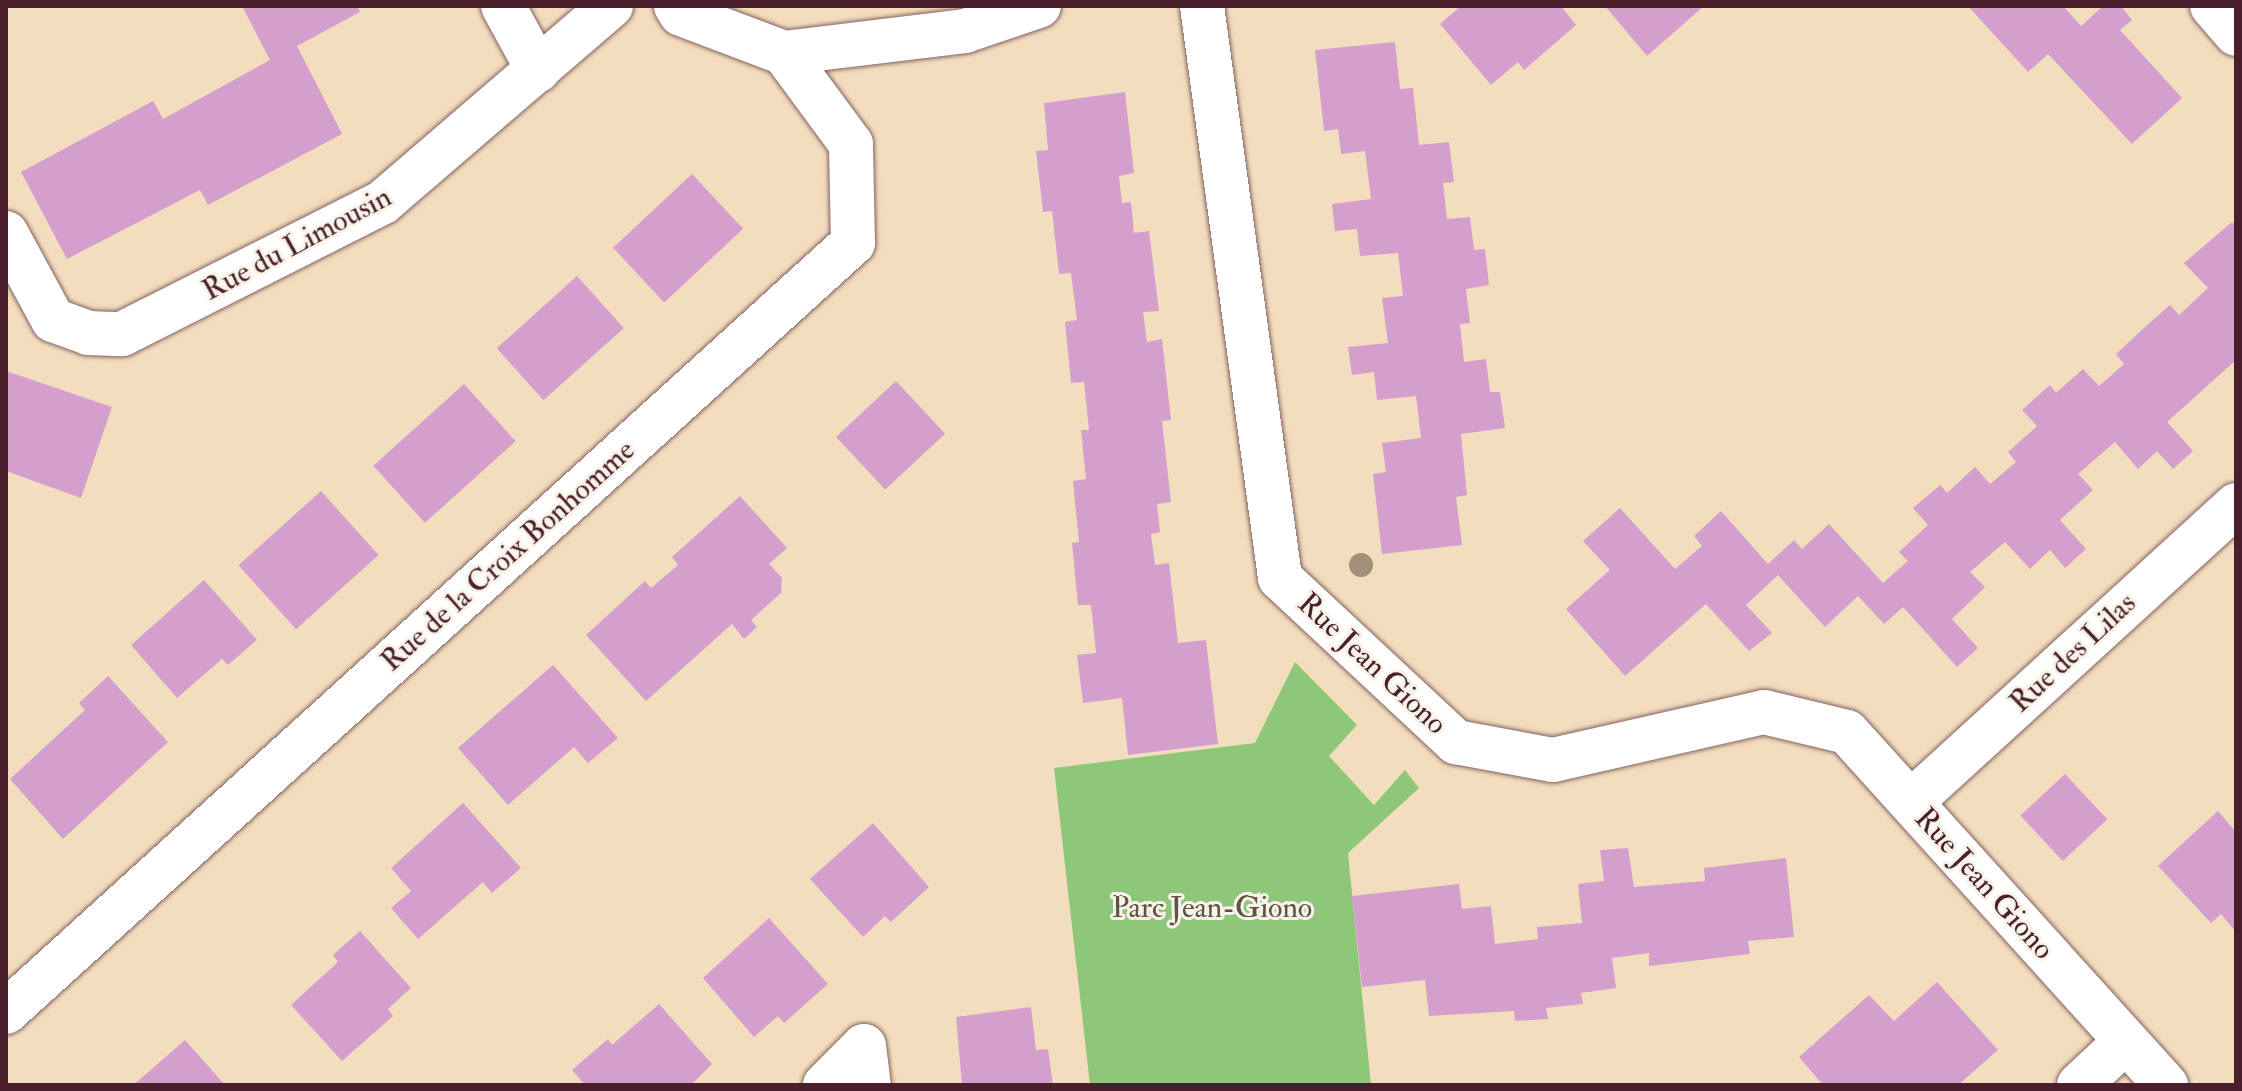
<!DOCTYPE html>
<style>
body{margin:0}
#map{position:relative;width:2242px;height:1091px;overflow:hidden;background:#f3ddbf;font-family:"IM FELL Double Pica",serif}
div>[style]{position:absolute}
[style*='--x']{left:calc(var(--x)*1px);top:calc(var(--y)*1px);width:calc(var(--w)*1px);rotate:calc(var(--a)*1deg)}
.green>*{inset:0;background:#8fc77a}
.building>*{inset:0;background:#d59fcd;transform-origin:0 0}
.roads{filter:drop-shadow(0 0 2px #85625f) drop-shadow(0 0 2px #85625f)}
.minor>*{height:44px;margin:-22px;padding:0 22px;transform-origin:22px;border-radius:22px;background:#fff}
.trees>*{width:24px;height:24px;margin:-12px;border-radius:50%;background:#a2907b}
span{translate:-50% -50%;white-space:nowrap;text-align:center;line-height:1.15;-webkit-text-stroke:6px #f7f3e8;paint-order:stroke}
.street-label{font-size:30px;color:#4a1f2b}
.park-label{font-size:30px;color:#5f5143}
.frame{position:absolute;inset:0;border:8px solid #4a1f2b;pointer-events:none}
</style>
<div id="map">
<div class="green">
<i style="clip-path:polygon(1295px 662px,1357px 725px,1329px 756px,1374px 805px,1405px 770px,1419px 788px,1348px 853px,1371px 1085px,1090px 1085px,1054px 768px,1255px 743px)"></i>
</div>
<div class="building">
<i style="clip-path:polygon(242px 6px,357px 6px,360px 12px,297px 46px,342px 134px,208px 205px,200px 190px,67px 259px,21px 172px,153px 101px,163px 119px,270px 60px)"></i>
<i style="clip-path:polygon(1461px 6px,1561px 6px,1576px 25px,1524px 70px,1518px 62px,1491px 85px,1440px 24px)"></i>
<i style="clip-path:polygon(1605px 6px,1704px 6px,1647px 56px)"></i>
<i style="clip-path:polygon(1968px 6px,2063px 6px,2081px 26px,2103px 6px,2121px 6px,2132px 20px,2120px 30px,2182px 98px,2132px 144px,2048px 54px,2028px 72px)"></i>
<i style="clip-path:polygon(1395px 42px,1400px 89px,1413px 88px,1419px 145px,1449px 142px,1454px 182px,1443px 183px,1447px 219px,1470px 217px,1474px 250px,1485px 249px,1489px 285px,1466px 289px,1470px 323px,1460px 324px,1464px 362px,1486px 359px,1490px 392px,1500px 392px,1505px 428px,1461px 434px,1467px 495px,1456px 497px,1462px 545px,1382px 554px,1373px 474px,1386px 472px,1382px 443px,1421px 438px,1416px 396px,1377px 400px,1374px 372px,1352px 375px,1348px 347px,1388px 343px,1382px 298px,1403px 296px,1398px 253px,1360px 256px,1357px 229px,1335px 231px,1332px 204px,1371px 199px,1365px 151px,1341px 154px,1338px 129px,1324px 131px,1315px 50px)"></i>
<i style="clip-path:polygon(1125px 92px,1134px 173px,1119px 176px,1122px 203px,1131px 202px,1134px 233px,1149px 231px,1159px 311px,1143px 312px,1147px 342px,1162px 339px,1171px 420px,1162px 421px,1171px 502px,1157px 504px,1160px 532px,1151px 534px,1155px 565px,1169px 563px,1178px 643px,1206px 640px,1218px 744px,1128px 755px,1122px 698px,1083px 703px,1077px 655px,1096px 653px,1091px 605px,1078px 605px,1072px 543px,1079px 542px,1073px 481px,1086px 479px,1081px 430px,1089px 430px,1084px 382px,1071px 383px,1065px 322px,1077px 320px,1071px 273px,1059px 274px,1052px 211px,1043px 212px,1036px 151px,1048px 150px,1044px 103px)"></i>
<i style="left:692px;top:174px;width:75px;height:108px;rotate:47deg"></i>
<i style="clip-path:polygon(2232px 222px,2236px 226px,2236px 360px,2167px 422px,2193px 451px,2173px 469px,2157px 451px,2138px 469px,2115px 442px,2078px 474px,2093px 490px,2060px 520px,2086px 549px,2065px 568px,2050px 550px,2030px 569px,2005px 542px,1970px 572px,1985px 587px,1952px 619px,1978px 648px,1957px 667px,1903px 607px,1884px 624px,1858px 596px,1825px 627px,1778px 575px,1746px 605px,1772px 633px,1749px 651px,1706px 604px,1625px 676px,1566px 609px,1610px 570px,1583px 541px,1620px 508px,1675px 569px,1702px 546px,1694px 536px,1721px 511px,1768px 564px,1794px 540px,1802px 549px,1829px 524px,1883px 583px,1908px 561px,1899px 552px,1928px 525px,1913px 508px,1940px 485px,1947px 493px,1975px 467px,1990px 484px,2016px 462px,2008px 452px,2037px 426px,2022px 410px,2050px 385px,2056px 393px,2083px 369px,2099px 386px,2124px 364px,2116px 354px,2144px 328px,2170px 305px,2179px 315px,2208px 288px,2184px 263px)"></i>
<i style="left:577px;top:276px;width:70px;height:108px;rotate:48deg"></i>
<i style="clip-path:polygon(6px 371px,112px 407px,81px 498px,6px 471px)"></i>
<i style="left:896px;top:381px;width:72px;height:82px;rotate:47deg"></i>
<i style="left:464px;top:384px;width:77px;height:122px;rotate:48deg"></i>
<i style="left:321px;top:491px;width:86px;height:111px;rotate:48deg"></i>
<i style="clip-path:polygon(740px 496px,787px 548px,769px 564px,782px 578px,781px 593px,751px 620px,757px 627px,744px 639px,732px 624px,646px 701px,586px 635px,645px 581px,651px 588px,678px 565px,672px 557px)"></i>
<i style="clip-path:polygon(204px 580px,257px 640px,228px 665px,222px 659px,177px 698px,131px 645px)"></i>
<i style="clip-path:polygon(553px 665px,618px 738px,588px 763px,574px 747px,508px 805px,458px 748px)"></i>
<i style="clip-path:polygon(108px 676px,168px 742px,63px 839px,10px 779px,85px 710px,79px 703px)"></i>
<i style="left:2065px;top:774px;width:62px;height:61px;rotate:47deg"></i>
<i style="clip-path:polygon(463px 803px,521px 868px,492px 893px,483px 882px,418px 939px,391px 908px,411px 891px,391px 868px)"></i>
<i style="clip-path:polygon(2218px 811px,2236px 832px,2236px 932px,2221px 914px,2211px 923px,2158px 866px)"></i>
<i style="clip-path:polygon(873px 823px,929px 887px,891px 922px,885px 916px,863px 937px,810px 879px)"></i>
<i style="clip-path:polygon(1628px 848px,1634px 887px,1705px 881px,1704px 868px,1786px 858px,1794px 937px,1748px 941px,1750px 954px,1649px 966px,1649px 953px,1612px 958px,1616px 988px,1581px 993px,1583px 1004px,1546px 1008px,1548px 1019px,1515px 1021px,1514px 1011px,1429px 1016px,1425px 980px,1362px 987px,1352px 896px,1459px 884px,1462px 909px,1491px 906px,1495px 944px,1538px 939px,1537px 927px,1582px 923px,1578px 884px,1604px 881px,1600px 850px)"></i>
<i style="clip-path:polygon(769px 918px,828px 984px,784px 1023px,778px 1016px,754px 1037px,703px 978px)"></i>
<i style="clip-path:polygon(360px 931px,411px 988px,388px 1009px,393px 1016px,342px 1061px,291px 1005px,338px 962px,333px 955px)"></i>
<i style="clip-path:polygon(1937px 982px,1998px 1050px,1958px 1085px,1823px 1085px,1799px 1057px,1869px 995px,1894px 1021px)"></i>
<i style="clip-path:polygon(659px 1004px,712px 1064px,691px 1085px,585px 1085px,572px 1070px,608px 1039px,612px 1045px)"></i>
<i style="clip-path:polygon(1031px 1007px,1036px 1050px,1048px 1049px,1053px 1085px,962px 1085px,956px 1017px)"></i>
<i style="clip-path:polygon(185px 1040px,225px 1085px,133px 1085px,145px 1075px)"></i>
</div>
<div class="roads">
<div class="minor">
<i style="--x:503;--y:6;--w:73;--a:61.3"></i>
<i style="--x:676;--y:6;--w:9;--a:58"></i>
<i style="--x:681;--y:14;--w:110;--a:20.7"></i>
<i style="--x:784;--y:53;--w:182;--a:-6.9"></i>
<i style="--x:965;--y:31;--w:78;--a:-18.7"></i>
<i style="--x:1202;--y:6;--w:577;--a:82.23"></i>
<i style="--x:1280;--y:578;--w:241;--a:43"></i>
<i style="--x:1456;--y:742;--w:99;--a:10.5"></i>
<i style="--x:1553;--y:760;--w:216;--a:-12.8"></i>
<i style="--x:1764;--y:712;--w:85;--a:13.5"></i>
<i style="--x:1847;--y:732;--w:476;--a:47.9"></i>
<i style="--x:2212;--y:6;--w:37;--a:49"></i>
<i style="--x:6;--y:233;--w:99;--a:61.6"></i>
<i style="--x:53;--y:320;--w:37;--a:20"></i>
<i style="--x:88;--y:333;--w:34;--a:2"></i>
<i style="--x:122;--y:334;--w:292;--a:-26.8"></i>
<i style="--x:383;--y:202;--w:301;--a:-40.7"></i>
<i style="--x:1911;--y:802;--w:440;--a:-42.4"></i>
<i style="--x:6;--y:1012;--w:1144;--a:-42.24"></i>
<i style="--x:853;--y:243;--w:99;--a:-91.2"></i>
<i style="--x:851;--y:144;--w:113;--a:-126.4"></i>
<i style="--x:825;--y:1085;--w:55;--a:-45"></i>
<i style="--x:864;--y:1046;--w:39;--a:83"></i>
<i style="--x:2079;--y:1085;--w:64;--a:-43.1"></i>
</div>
</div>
<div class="trees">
<i style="left:1361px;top:565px"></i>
</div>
<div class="street-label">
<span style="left:297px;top:244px;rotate:-28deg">Rue du Limousin</span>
<span style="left:508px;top:556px;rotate:-42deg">Rue de la Croix Bonhomme</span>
<span style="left:2073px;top:653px;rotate:-43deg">Rue des Lilas</span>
<span style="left:1372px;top:664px;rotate:43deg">Rue Jean Giono</span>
<span style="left:1984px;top:884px;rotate:48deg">Rue Jean Giono</span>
</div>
<div class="park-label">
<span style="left:1212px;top:908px">Parc Jean-Giono</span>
</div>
<div class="frame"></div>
</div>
